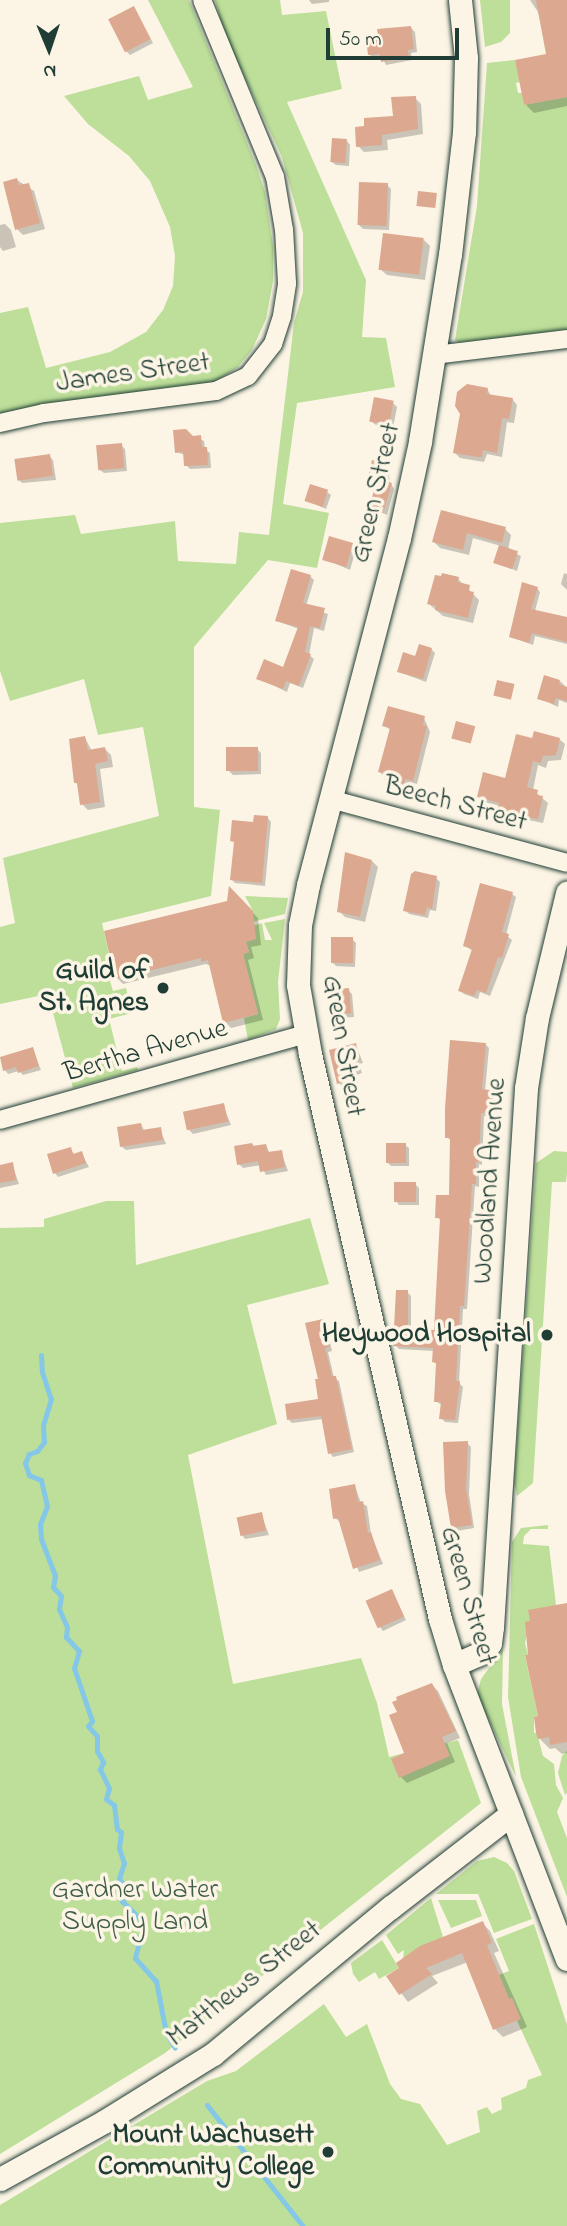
<!DOCTYPE html>
<style>
body{margin:0}
#map{position:relative;width:567px;height:2226px;overflow:hidden;background:#fcf5e5;font-family:"Indie Flower",sans-serif}
div>[style]{position:absolute}
[style*='--x']{left:calc(var(--x)*1px);top:calc(var(--y)*1px);width:calc(var(--w)*1px);rotate:calc(var(--a)*1deg)}
.green>*{inset:0;background:#bddf99}
.shadow>*{inset:0;background:#0003}
.stream>*{height:5px;margin:-2.5px;padding:0 2.5px;transform-origin:2.5px;border-radius:2.5px;background:#85c7e6}
.building>*{inset:0;background:#dca890;transform-origin:0 0}
.roads{filter:drop-shadow(0 0 2px #1f3d34) drop-shadow(0 0 2px #1f3d34)}
.street>*{height:18px;margin:-9px;padding:0 9px;transform-origin:9px;border-radius:9px;background:#fcf5e5}
.secondary>*{height:23px;margin:-11.5px;padding:0 11.5px;transform-origin:11.5px;border-radius:11.5px;background:#fcf5e5}
.dots>*{width:19px;height:19px;translate:-50% -50%;box-sizing:border-box;border:4px solid #fcf5e5;border-radius:50%}
span{translate:-50% -50%;white-space:nowrap;text-align:center;line-height:1.15;-webkit-text-stroke:7px #fcf5e5;paint-order:stroke}
.street-label{font-size:28px;color:#1f3d34}
.poi-label{font-size:28px;color:#1f3d34;font-weight:700}
.right{translate:-100% -50%;text-align:right}
.park-label{font-size:28px;color:#3f5d48}
.north{position:absolute;left:14px;top:14px;width:70px;height:70px;-webkit-text-stroke:5px #fcf5e5;paint-order:stroke;rotate:178deg;font-size:19px;font-weight:700;line-height:28px;text-align:center;color:#1f3d34}
.north::after{content:'';display:block;margin:auto;width:24px;height:32px;background:#1f3d34;clip-path:polygon(50% 0,100% 100%,50% 72%,0 100%)}
.scale{position:absolute;left:326px;top:28px;width:133px;height:32px;box-sizing:border-box;border:4px solid #1f3d34;border-top:0;padding-left:9px;font-size:21px;line-height:24px;white-space:nowrap;color:#1f3d34;-webkit-text-stroke:5px #fcf5e5;paint-order:stroke}
</style>
<div id="map">
<div class="green">
<i style="clip-path:polygon(148px 0,189px 0,256px 165px,265px 192px,273px 246px,273px 281px,266px 319px,252px 350px,238px 367px,209px 386px,0 415px,0 313px,28px 307px,46px 368px,110px 352px,146px 332px,163px 310px,173px 286px,175px 256px,170px 227px,150px 181px,129px 156px,88px 124px,64px 96px,139px 76px,148px 100px,193px 87px)"></i>
<i style="clip-path:polygon(215px 0,280px 0,282px 15px,326px 11px,342px 89px,287px 102px,366px 280px,362px 337px,386px 338px,395px 387px,297px 403px,283px 504px,329px 513px,317px 568px,268px 560px,194px 647px,194px 807px,220px 810px,211px 896px,102px 923px,109px 954px,105px 956px,107px 961px,111px 960px,115px 979px,110px 981px,113px 991px,126px 988px,132px 1013px,109px 1019px,122px 1071px,137px 1067px,138px 1070px,73px 1088px,48px 994px,0 1004px,0 927px,15px 923px,3px 858px,159px 816px,143px 727px,98px 735px,84px 679px,10px 701px,0 671px,0 523px,75px 515px,81px 534px,175px 521px,178px 561px,236px 564px,239px 532px,269px 535px,294px 323px,303px 292px,303px 233px,282px 157px,224px 33px)"></i>
<i style="clip-path:polygon(480px 0,510px 0,510px 33px,501px 42px,485px 47px)"></i>
<i style="clip-path:polygon(515px 60px,520px 82px,516px 83px,518px 93px,522px 93px,524px 105px,567px 97px,567px 333px,460px 343px,455px 340px,477px 206px,487px 63px)"></i>
<i style="clip-path:polygon(245px 896px,288px 898px,285px 914px,252px 922px,253px 911px)"></i>
<i style="clip-path:polygon(285px 919px,278px 982px,280px 1019px,276px 1029px,248px 1040px,244px 1018px,258px 1014px,243px 954px,249px 952px,246px 942px,252px 926px,262px 923px,265px 940px,272px 940px,264px 923px)"></i>
<i style="clip-path:polygon(554px 1151px,567px 1152px,567px 1174px,566px 1182px,552px 1182px,533px 1483px,517px 1496px,514px 1482px,536px 1163px)"></i>
<i style="clip-path:polygon(106px 1201px,134px 1201px,136px 1265px,310px 1218px,329px 1284px,247px 1305px,277px 1424px,188px 1455px,233px 1684px,361px 1658px,377px 1703px,389px 1757px,458px 1740px,481px 1803px,165px 2053px,0 2154px,0 1228px,44px 1227px,44px 1219px)"></i>
<i style="clip-path:polygon(548px 1525px,548px 1529px,531px 1529px,524px 1536px,523px 1544px,549px 1546px,556px 1605px,530px 1621px,525px 1643px,528px 1655px,525px 1656px,538px 1716px,534px 1717px,534px 1733px,537px 1733px,543px 1756px,554px 1764px,556px 1785px,563px 1798px,557px 1812px,567px 1838px,567px 1897px,521px 1777px,508px 1697px,512px 1542px,521px 1528px)"></i>
<i style="clip-path:polygon(503px 1649px,502px 1704px,516px 1777px,477px 1695px,481px 1679px)"></i>
<i style="clip-path:polygon(567px 1751px,567px 1793px,565px 1795px,558px 1773px,562px 1756px)"></i>
<i style="clip-path:polygon(494px 1857px,507px 1863px,514px 1871px,532px 1919px,494px 1933px,478px 1894px,436px 1894px,477px 1861px)"></i>
<i style="clip-path:polygon(431px 1898px,443px 1937px,403px 1959px,404px 1950px,398px 1954px,386px 1935px)"></i>
<i style="clip-path:polygon(438px 1900px,476px 1900px,482px 1916px,451px 1928px)"></i>
<i style="clip-path:polygon(534px 1924px,567px 2025px,567px 2226px,0 2226px,0 2205px,207px 2081px,236px 2071px,324px 2004px,346px 2037px,367px 2024px,390px 2084px,401px 2099px,420px 2104px,447px 2145px,480px 2132px,477px 2111px,487px 2107px,492px 2114px,502px 2109px,501px 2098px,526px 2088px,528px 2080px,542px 2075px,517px 2021px,520px 2019px,512px 1998px,509px 1999px,499px 1975px,509px 1971px,496px 1939px)"></i>
<i style="clip-path:polygon(382px 1940px,399px 1968px,379px 1979px,375px 1972px,359px 1982px,353px 1974px,351px 1963px)"></i>
</div>
<div class="shadow">
<i style="clip-path:polygon(309px 0,329px 0,329px 2px,312px 4px)"></i>
<i style="clip-path:polygon(530px 0,567px 0,567px 106px,534px 113px,526px 105px,548px 56px,538px 12px)"></i>
<i style="clip-path:polygon(133px 8px,153px 43px,130px 55px,126px 51px)"></i>
<i style="clip-path:polygon(411px 28px,415px 32px,417px 52px,411px 53px,412px 60px,386px 65px,382px 57px,373px 58px,369px 54px)"></i>
<i style="clip-path:polygon(415px 98px,421px 104px,423px 134px,387px 140px,388px 150px,364px 152px,358px 146px)"></i>
<i style="clip-path:polygon(347px 141px,350px 145px,349px 166px,336px 165px,332px 162px)"></i>
<i style="clip-path:polygon(17px 180px,34px 191px,45px 229px,23px 235px,17px 229px)"></i>
<i style="clip-path:polygon(387px 185px,391px 189px,389px 230px,363px 229px,359px 225px)"></i>
<i style="clip-path:polygon(5px 224px,11px 230px,16px 247px,3px 251px,0 247px,0 225px)"></i>
<i style="clip-path:polygon(424px 240px,430px 246px,425px 280px,387px 275px,380px 269px)"></i>
<i style="clip-path:polygon(487px 389px,492px 397px,512px 399px,517px 405px,514px 423px,507px 422px,502px 457px,487px 454px,484px 462px,460px 458px,455px 453px,461px 413px)"></i>
<i style="clip-path:polygon(393px 403px,397px 407px,393px 428px,376px 425px,372px 422px)"></i>
<i style="clip-path:polygon(189px 434px,204px 441px,205px 449px,210px 453px,211px 468px,190px 469px,186px 465px,185px 455px,176px 452px)"></i>
<i style="clip-path:polygon(121px 445px,125px 449px,127px 471px,104px 473px,100px 470px)"></i>
<i style="clip-path:polygon(49px 456px,53px 460px,56px 480px,22px 483px,18px 479px)"></i>
<i style="clip-path:polygon(387px 466px,391px 470px,388px 479px,394px 489px,387px 515px,371px 508px,376px 491px,370px 475px)"></i>
<i style="clip-path:polygon(327px 492px,331px 495px,326px 509px,307px 500px)"></i>
<i style="clip-path:polygon(442px 512px,505px 529px,511px 535px,508px 550px,521px 556px,517px 571px,496px 562px,501px 546px,473px 538px,469px 555px,440px 548px,434px 542px)"></i>
<i style="clip-path:polygon(352px 545px,356px 549px,350px 570px,325px 559px)"></i>
<i style="clip-path:polygon(564px 573px,567px 574px,567px 590px,561px 584px)"></i>
<i style="clip-path:polygon(310px 576px,314px 580px,306px 606px,328px 614px,324px 631px,314px 628px,309px 655px,314px 659px,303px 688px,290px 683px,287px 692px,258px 678px,284px 669px,299px 629px,277px 621px)"></i>
<i style="clip-path:polygon(458px 579px,479px 600px,473px 623px,443px 616px,429px 604px)"></i>
<i style="clip-path:polygon(537px 588px,540px 592px,535px 611px,567px 619px,567px 644px,535px 636px,533px 645px,511px 637px)"></i>
<i style="clip-path:polygon(431px 649px,435px 653px,426px 682px,399px 672px)"></i>
<i style="clip-path:polygon(560px 681px,567px 688px,567px 703px,559px 700px,558px 707px,539px 698px)"></i>
<i style="clip-path:polygon(424px 718px,430px 732px,417px 784px,409px 782px,407px 787px,390px 782px,380px 772px,391px 730px,384px 726px)"></i>
<i style="clip-path:polygon(85px 738px,92px 751px,105px 749px,111px 755px,113px 767px,100px 769px,105px 807px,88px 810px,82px 804px,79px 786px,76px 783px)"></i>
<i style="clip-path:polygon(559px 739px,565px 744px,561px 760px,548px 761px,546px 768px,538px 765px,533px 790px,548px 803px,543px 823px,505px 815px,499px 810px,500px 806px,484px 802px,479px 797px,506px 780px,534px 740px)"></i>
<i style="clip-path:polygon(257px 749px,261px 753px,261px 774px,233px 775px,229px 771px)"></i>
<i style="clip-path:polygon(268px 818px,271px 822px,265px 886px,235px 883px,231px 879px,236px 844px,232px 840px)"></i>
<i style="clip-path:polygon(372px 861px,378px 867px,365px 922px,345px 917px,339px 911px)"></i>
<i style="clip-path:polygon(436px 878px,440px 882px,436px 911px,430px 910px,428px 918px,409px 914px,405px 910px)"></i>
<i style="clip-path:polygon(230px 890px,258px 918px,261px 945px,251px 947px,254px 958px,248px 960px,263px 1020px,231px 1028px,225px 1022px,211px 966px,206px 964px,123px 984px,117px 978px,228px 902px)"></i>
<i style="clip-path:polygon(512px 894px,516px 897px,506px 935px,512px 940px,490px 996px,480px 992px,478px 999px,464px 994px,460px 990px,473px 951px,465px 946px)"></i>
<i style="clip-path:polygon(352px 939px,356px 943px,355px 967px,336px 966px,332px 962px)"></i>
<i style="clip-path:polygon(348px 990px,352px 994px,354px 1017px,340px 1018px,336px 1014px)"></i>
<i style="clip-path:polygon(485px 1044px,489px 1048px,485px 1091px,493px 1095px,491px 1116px,484px 1116px,482px 1165px,479px 1164px,479px 1187px,475px 1186px,467px 1309px,463px 1309px,459px 1383px,463px 1387px,458px 1423px,445px 1422px,441px 1418px,442px 1405px,435px 1401px,438px 1365px,434px 1362px,434px 1351px,399px 1349px,395px 1345px,407px 1292px,411px 1296px,411px 1331px,436px 1332px,441px 1221px,437px 1217px,451px 1197px,452px 1142px,447px 1137px)"></i>
<i style="clip-path:polygon(356px 1045px,363px 1063px,359px 1064px,362px 1073px,356px 1075px,358px 1083px,343px 1087px,339px 1083px)"></i>
<i style="clip-path:polygon(32px 1049px,41px 1070px,23px 1075px,19px 1071px,8px 1074px,5px 1070px)"></i>
<i style="clip-path:polygon(223px 1105px,231px 1125px,193px 1134px,189px 1130px)"></i>
<i style="clip-path:polygon(141px 1124px,145px 1132px,160px 1129px,166px 1144px,126px 1150px,122px 1147px)"></i>
<i style="clip-path:polygon(252px 1144px,255px 1147px,266px 1145px,270px 1154px,281px 1152px,288px 1171px,266px 1175px,261px 1165px,243px 1168px,239px 1164px)"></i>
<i style="clip-path:polygon(405px 1145px,409px 1148px,409px 1166px,391px 1166px,387px 1162px)"></i>
<i style="clip-path:polygon(70px 1149px,75px 1155px,81px 1153px,89px 1167px,58px 1177px,55px 1173px)"></i>
<i style="clip-path:polygon(12px 1164px,19px 1184px,0 1188px,0 1167px)"></i>
<i style="clip-path:polygon(415px 1184px,419px 1188px,419px 1205px,399px 1205px,396px 1201px)"></i>
<i style="clip-path:polygon(322px 1321px,326px 1325px,332px 1351px,328px 1352px,334px 1378px,339px 1381px,354px 1452px,333px 1457px,330px 1453px,323px 1419px,292px 1423px,289px 1420px,320px 1400px)"></i>
<i style="clip-path:polygon(467px 1443px,471px 1447px,469px 1494px,474px 1528px,457px 1531px,453px 1527px)"></i>
<i style="clip-path:polygon(355px 1486px,361px 1503px,367px 1506px,371px 1534px,383px 1564px,359px 1572px,340px 1522px,335px 1518px)"></i>
<i style="clip-path:polygon(261px 1514px,269px 1535px,245px 1539px,242px 1535px)"></i>
<i style="clip-path:polygon(391px 1591px,406px 1620px,383px 1631px,380px 1627px)"></i>
<i style="clip-path:polygon(567px 1605px,567px 1753px,562px 1754px,555px 1748px,550px 1749px,540px 1739px,540px 1718px)"></i>
<i style="clip-path:polygon(432px 1685px,438px 1691px,460px 1738px,447px 1743px,455px 1762px,407px 1783px,401px 1777px,407px 1754px,399px 1713px)"></i>
<i style="clip-path:polygon(482px 1923px,490px 1931px,499px 1951px,494px 1953px,527px 2027px,503px 2037px,495px 2029px,468px 1962px,432px 1976px,438px 1983px,408px 2002px,388px 1976px)"></i>
</div>
<div class="stream">
<i style="--x:41;--y:1355;--w:17;--a:87"></i>
<i style="--x:42;--y:1372;--w:28;--a:72"></i>
<i style="--x:51;--y:1399;--w:27;--a:107"></i>
<i style="--x:43;--y:1425;--w:17;--a:87"></i>
<i style="--x:44;--y:1442;--w:11;--a:128"></i>
<i style="--x:37;--y:1451;--w:9;--a:159"></i>
<i style="--x:29;--y:1454;--w:10;--a:114"></i>
<i style="--x:25;--y:1463;--w:13;--a:72"></i>
<i style="--x:29;--y:1475;--w:13;--a:23"></i>
<i style="--x:41;--y:1480;--w:27;--a:77"></i>
<i style="--x:47;--y:1506;--w:19;--a:111"></i>
<i style="--x:40;--y:1524;--w:15;--a:86"></i>
<i style="--x:41;--y:1539;--w:39;--a:69"></i>
<i style="--x:55;--y:1575;--w:12;--a:99"></i>
<i style="--x:53;--y:1587;--w:12;--a:48"></i>
<i style="--x:61;--y:1596;--w:13;--a:99"></i>
<i style="--x:59;--y:1609;--w:20;--a:66"></i>
<i style="--x:67;--y:1627;--w:10;--a:96"></i>
<i style="--x:66;--y:1637;--w:19;--a:47"></i>
<i style="--x:79;--y:1651;--w:18;--a:106"></i>
<i style="--x:74;--y:1668;--w:56;--a:71.2"></i>
<i style="--x:92;--y:1721;--w:6;--a:129"></i>
<i style="--x:88;--y:1726;--w:13;--a:48"></i>
<i style="--x:97;--y:1736;--w:15;--a:90"></i>
<i style="--x:97;--y:1751;--w:13;--a:61"></i>
<i style="--x:103;--y:1762;--w:8;--a:113"></i>
<i style="--x:100;--y:1769;--w:21;--a:65"></i>
<i style="--x:109;--y:1788;--w:11;--a:105"></i>
<i style="--x:106;--y:1799;--w:10;--a:37"></i>
<i style="--x:114;--y:1805;--w:24;--a:83"></i>
<i style="--x:117;--y:1829;--w:5;--a:37"></i>
<i style="--x:121;--y:1832;--w:16;--a:97"></i>
<i style="--x:119;--y:1848;--w:16;--a:72"></i>
<i style="--x:124;--y:1863;--w:16;--a:108"></i>
<i style="--x:119;--y:1878;--w:17;--a:57"></i>
<i style="--x:128;--y:1892;--w:11;--a:124"></i>
<i style="--x:122;--y:1901;--w:27;--a:45"></i>
<i style="--x:141;--y:1920;--w:14;--a:90"></i>
<i style="--x:141;--y:1934;--w:25;--a:104"></i>
<i style="--x:135;--y:1958;--w:31;--a:48"></i>
<i style="--x:156;--y:1981;--w:53;--a:79.1"></i>
<i style="--x:166;--y:2033;--w:17;--a:59"></i>
<i style="--x:207;--y:2105;--w:154;--a:51.6"></i>
</div>
<div class="building">
<i style="clip-path:polygon(536px 0,567px 0,567px 97px,524px 105px,515px 60px,546px 54px)"></i>
<i style="left:134px;top:6px;width:37px;height:29px;rotate:63deg"></i>
<i style="clip-path:polygon(411px 26px,414px 49px,408px 50px,409px 57px,381px 62px,380px 54px,368px 55px,366px 37px,378px 36px,377px 29px)"></i>
<i style="clip-path:polygon(416px 96px,418px 129px,382px 135px,382px 145px,356px 147px,355px 127px,364px 126px,364px 118px,393px 116px,391px 97px)"></i>
<i style="left:332px;top:138px;width:15px;height:24px;rotate:4deg"></i>
<i style="clip-path:polygon(17px 178px,19px 185px,29px 183px,40px 223px,15px 230px,3px 182px)"></i>
<i style="left:359px;top:182px;width:29px;height:43px;rotate:2deg"></i>
<i style="left:418px;top:191px;width:19px;height:15px;rotate:6deg"></i>
<i style="left:383px;top:233px;width:41px;height:37px;rotate:7deg"></i>
<i style="clip-path:polygon(467px 384px,488px 388px,487px 394px,513px 398px,509px 419px,502px 418px,497px 453px,483px 450px,482px 457px,478px 457px,453px 453px,460px 414px,455px 406px,457px 392px)"></i>
<i style="left:374px;top:397px;width:20px;height:25px;rotate:11deg"></i>
<i style="clip-path:polygon(186px 429px,193px 436px,201px 435px,202px 447px,207px 447px,208px 465px,184px 466px,183px 452px,175px 453px,173px 430px)"></i>
<i style="left:122px;top:443px;width:25px;height:26px;rotate:85deg"></i>
<i style="left:50px;top:454px;width:22px;height:36px;rotate:82deg"></i>
<i style="clip-path:polygon(372px 460px,388px 464px,384px 476px,390px 478px,388px 482px,392px 483px,383px 513px,369px 509px,374px 490px,371px 489px,374px 478px,368px 476px)"></i>
<i style="left:310px;top:484px;width:19px;height:18px;rotate:18deg"></i>
<i style="clip-path:polygon(441px 510px,506px 527px,502px 543px,467px 533px,463px 550px,432px 542px)"></i>
<i style="left:329px;top:536px;width:25px;height:25px;rotate:16deg"></i>
<i style="left:499px;top:545px;width:20px;height:19px;rotate:18deg"></i>
<i style="clip-path:polygon(291px 569px,311px 575px,303px 603px,325px 608px,320px 628px,310px 626px,305px 652px,311px 654px,299px 686px,286px 681px,283px 689px,256px 679px,264px 659px,283px 667px,298px 627px,275px 621px)"></i>
<i style="clip-path:polygon(442px 573px,459px 577px,458px 582px,470px 585px,469px 591px,474px 592px,468px 618px,435px 610px,436px 606px,427px 604px,435px 575px,441px 576px)"></i>
<i style="clip-path:polygon(522px 582px,538px 587px,531px 609px,567px 617px,567px 642px,532px 633px,529px 643px,509px 637px)"></i>
<i style="clip-path:polygon(419px 644px,432px 648px,423px 679px,397px 672px,403px 652px,415px 656px)"></i>
<i style="clip-path:polygon(544px 675px,560px 680px,559px 684px,567px 687px,567px 701px,556px 698px,554px 704px,537px 699px)"></i>
<i style="left:497px;top:680px;width:18px;height:16px;rotate:13deg"></i>
<i style="clip-path:polygon(388px 706px,425px 716px,423px 725px,427px 726px,413px 781px,405px 779px,404px 784px,384px 779px,386px 774px,378px 772px,390px 728px,382px 726px)"></i>
<i style="left:456px;top:721px;width:20px;height:18px;rotate:15deg"></i>
<i style="clip-path:polygon(534px 731px,560px 738px,556px 755px,543px 756px,541px 763px,533px 761px,527px 787px,538px 790px,537px 795px,543px 796px,538px 819px,497px 811px,499px 803px,477px 797px,483px 772px,505px 778px,516px 734px,532px 738px)"></i>
<i style="clip-path:polygon(85px 736px,88px 750px,105px 747px,108px 761px,95px 764px,100px 802px,80px 805px,77px 783px,74px 783px,69px 739px)"></i>
<i style="left:258px;top:747px;width:24px;height:32px;rotate:90deg"></i>
<i style="clip-path:polygon(254px 815px,268px 816px,262px 883px,230px 880px,234px 842px,230px 841px,232px 820px,253px 822px)"></i>
<i style="clip-path:polygon(345px 852px,372px 860px,360px 917px,337px 912px)"></i>
<i style="clip-path:polygon(415px 871px,437px 876px,432px 909px,427px 907px,425px 915px,403px 911px,411px 874px)"></i>
<i style="clip-path:polygon(480px 883px,513px 892px,502px 932px,509px 934px,502px 958px,498px 957px,486px 993px,477px 990px,474px 996px,458px 991px,472px 949px,463px 946px)"></i>
<i style="clip-path:polygon(229px 886px,253px 911px,256px 939px,246px 942px,249px 952px,243px 954px,258px 1014px,223px 1023px,208px 960px,201px 962px,201px 958px,115px 979px,104px 931px,227px 901px)"></i>
<i style="left:331px;top:937px;width:22px;height:26px"></i>
<i style="left:349px;top:988px;width:25px;height:17px;rotate:85deg"></i>
<i style="clip-path:polygon(450px 1040px,486px 1043px,482px 1089px,490px 1090px,488px 1113px,481px 1113px,479px 1162px,476px 1162px,476px 1184px,472px 1184px,464px 1306px,460px 1306px,456px 1381px,460px 1381px,455px 1420px,439px 1419px,441px 1402px,434px 1402px,436px 1363px,432px 1362px,433px 1348px,393px 1346px,396px 1290px,408px 1290px,408px 1329px,434px 1330px,440px 1218px,435px 1218px,436px 1195px,449px 1195px,450px 1138px,445px 1138px,445px 1108px)"></i>
<i style="clip-path:polygon(356px 1043px,360px 1059px,357px 1060px,359px 1070px,354px 1071px,356px 1079px,337px 1084px,329px 1050px)"></i>
<i style="clip-path:polygon(33px 1047px,39px 1066px,18px 1073px,16px 1067px,3px 1071px,0 1057px)"></i>
<i style="left:224px;top:1103px;width:19px;height:42px;rotate:78deg"></i>
<i style="clip-path:polygon(141px 1123px,142px 1130px,161px 1127px,163px 1140px,120px 1147px,117px 1127px)"></i>
<i style="clip-path:polygon(252px 1143px,253px 1146px,266px 1144px,268px 1152px,282px 1150px,285px 1167px,260px 1172px,258px 1161px,237px 1165px,234px 1146px)"></i>
<i style="left:386px;top:1143px;width:20px;height:20px"></i>
<i style="clip-path:polygon(71px 1147px,73px 1154px,82px 1151px,86px 1163px,53px 1174px,47px 1154px)"></i>
<i style="clip-path:polygon(13px 1162px,16px 1180px,0 1183px,0 1165px)"></i>
<i style="left:394px;top:1182px;width:22px;height:20px"></i>
<i style="clip-path:polygon(323px 1319px,329px 1347px,325px 1348px,332px 1376px,336px 1376px,352px 1449px,328px 1454px,321px 1416px,287px 1420px,285px 1404px,318px 1399px,315px 1379px,318px 1379px,305px 1323px)"></i>
<i style="clip-path:polygon(468px 1441px,466px 1489px,472px 1525px,451px 1528px,445px 1491px,443px 1442px)"></i>
<i style="clip-path:polygon(355px 1484px,358px 1502px,363px 1501px,368px 1533px,371px 1532px,380px 1560px,353px 1569px,338px 1518px,333px 1519px,329px 1489px)"></i>
<i style="left:262px;top:1512px;width:19px;height:26px;rotate:78deg"></i>
<i style="left:392px;top:1589px;width:30px;height:29px;rotate:66deg"></i>
<i style="clip-path:polygon(567px 1603px,567px 1742px,550px 1745px,549px 1737px,538px 1739px,536px 1733px,534px 1717px,538px 1716px,525px 1655px,528px 1655px,525px 1622px,530px 1621px,528px 1610px)"></i>
<i style="clip-path:polygon(432px 1683px,456px 1731px,442px 1737px,450px 1756px,399px 1778px,391px 1759px,404px 1753px,389px 1715px,397px 1712px,392px 1702px,397px 1700px,396px 1697px)"></i>
<i style="clip-path:polygon(483px 1921px,492px 1943px,487px 1945px,509px 1999px,512px 1998px,521px 2019px,493px 2030px,462px 1953px,426px 1968px,432px 1974px,399px 1995px,386px 1976px,399px 1968px,396px 1963px,420px 1946px)"></i>
</div>
<div class="roads">
<div class="street">
<i style="--x:434;--y:355;--w:134;--a:-6.9"></i>
<i style="--x:0;--y:423;--w:45;--a:-12.8"></i>
<i style="--x:44;--y:413;--w:173;--a:-7.3"></i>
<i style="--x:216;--y:391;--w:35;--a:-25"></i>
<i style="--x:248;--y:376;--w:41;--a:-52"></i>
<i style="--x:273;--y:344;--w:29;--a:-72"></i>
<i style="--x:282;--y:316;--w:33;--a:-81"></i>
<i style="--x:287;--y:283;--w:53;--a:-93.2"></i>
<i style="--x:284;--y:230;--w:54;--a:-99.6"></i>
<i style="--x:275;--y:177;--w:191;--a:-112.4"></i>
<i style="--x:330;--y:799;--w:245;--a:15.1"></i>
<i style="--x:0;--y:1120;--w:318;--a:-15.7"></i>
</div>
<div class="secondary">
<i style="--x:460;--y:0;--w:58;--a:84.1"></i>
<i style="--x:466;--y:58;--w:74;--a:91.5"></i>
<i style="--x:464;--y:132;--w:123;--a:96.5"></i>
<i style="--x:450;--y:254;--w:190;--a:99.1"></i>
<i style="--x:420;--y:442;--w:98;--a:102.3"></i>
<i style="--x:399;--y:538;--w:359;--a:104.7"></i>
<i style="--x:308;--y:885;--w:41;--a:101.3"></i>
<i style="--x:300;--y:925;--w:60;--a:91.9"></i>
<i style="--x:298;--y:985;--w:70;--a:80.1"></i>
<i style="--x:310;--y:1054;--w:580;--a:77.04"></i>
<i style="--x:440;--y:1619;--w:48;--a:73.1"></i>
<i style="--x:454;--y:1665;--w:315;--a:69"></i>
<i style="--x:454;--y:1665;--w:32;--a:-24"></i>
<i style="--x:483;--y:1652;--w:11;--a:-52"></i>
<i style="--x:490;--y:1643;--w:16;--a:-83"></i>
<i style="--x:492;--y:1627;--w:540;--a:-86.39"></i>
<i style="--x:526;--y:1088;--w:71;--a:-81.1"></i>
<i style="--x:537;--y:1018;--w:129;--a:-76.5"></i>
<i style="--x:0;--y:2179;--w:120;--a:-28.9"></i>
<i style="--x:105;--y:2121;--w:127;--a:-31.8"></i>
<i style="--x:213;--y:2054;--w:231;--a:-39.6"></i>
<i style="--x:391;--y:1907;--w:152;--a:-37.8"></i>
</div>
</div>
<div class="dots">
<i style="left:163px;top:988px;background:#1f3d34"></i>
<i style="left:547px;top:1335px;background:#1f3d34"></i>
<i style="left:328px;top:2152px;background:#1f3d34"></i>
</div>
<div class="street-label">
<span style="left:133px;top:374px;rotate:-8deg">James Street</span>
<span style="left:377px;top:493px;rotate:-77deg">Green Street</span>
<span style="left:455px;top:805px;rotate:15deg">Beech Street</span>
<span style="left:342px;top:1046px;rotate:80deg">Green Street</span>
<span style="left:146px;top:1052px;rotate:-16deg">Bertha Avenue</span>
<span style="left:491px;top:1181px;rotate:-86deg">Woodland Avenue</span>
<span style="left:467px;top:1596px;rotate:74deg">Green Street</span>
<span style="left:245px;top:1985px;rotate:-38deg">Matthews Street</span>
</div>
<div class="poi-label">
<span class="right" style="left:149px;top:988px">Guild of<br>St. Agnes</span>
<span class="right" style="left:531px;top:1335px">Heywood Hospital</span>
<span class="right" style="left:314px;top:2152px">Mount Wachusett<br>Community College</span>
</div>
<div class="park-label">
<span style="left:135px;top:1907px">Gardner Water<br>Supply Land</span>
</div>
<div class="north">N</div>
<div class="scale">50 m</div>
</div>
